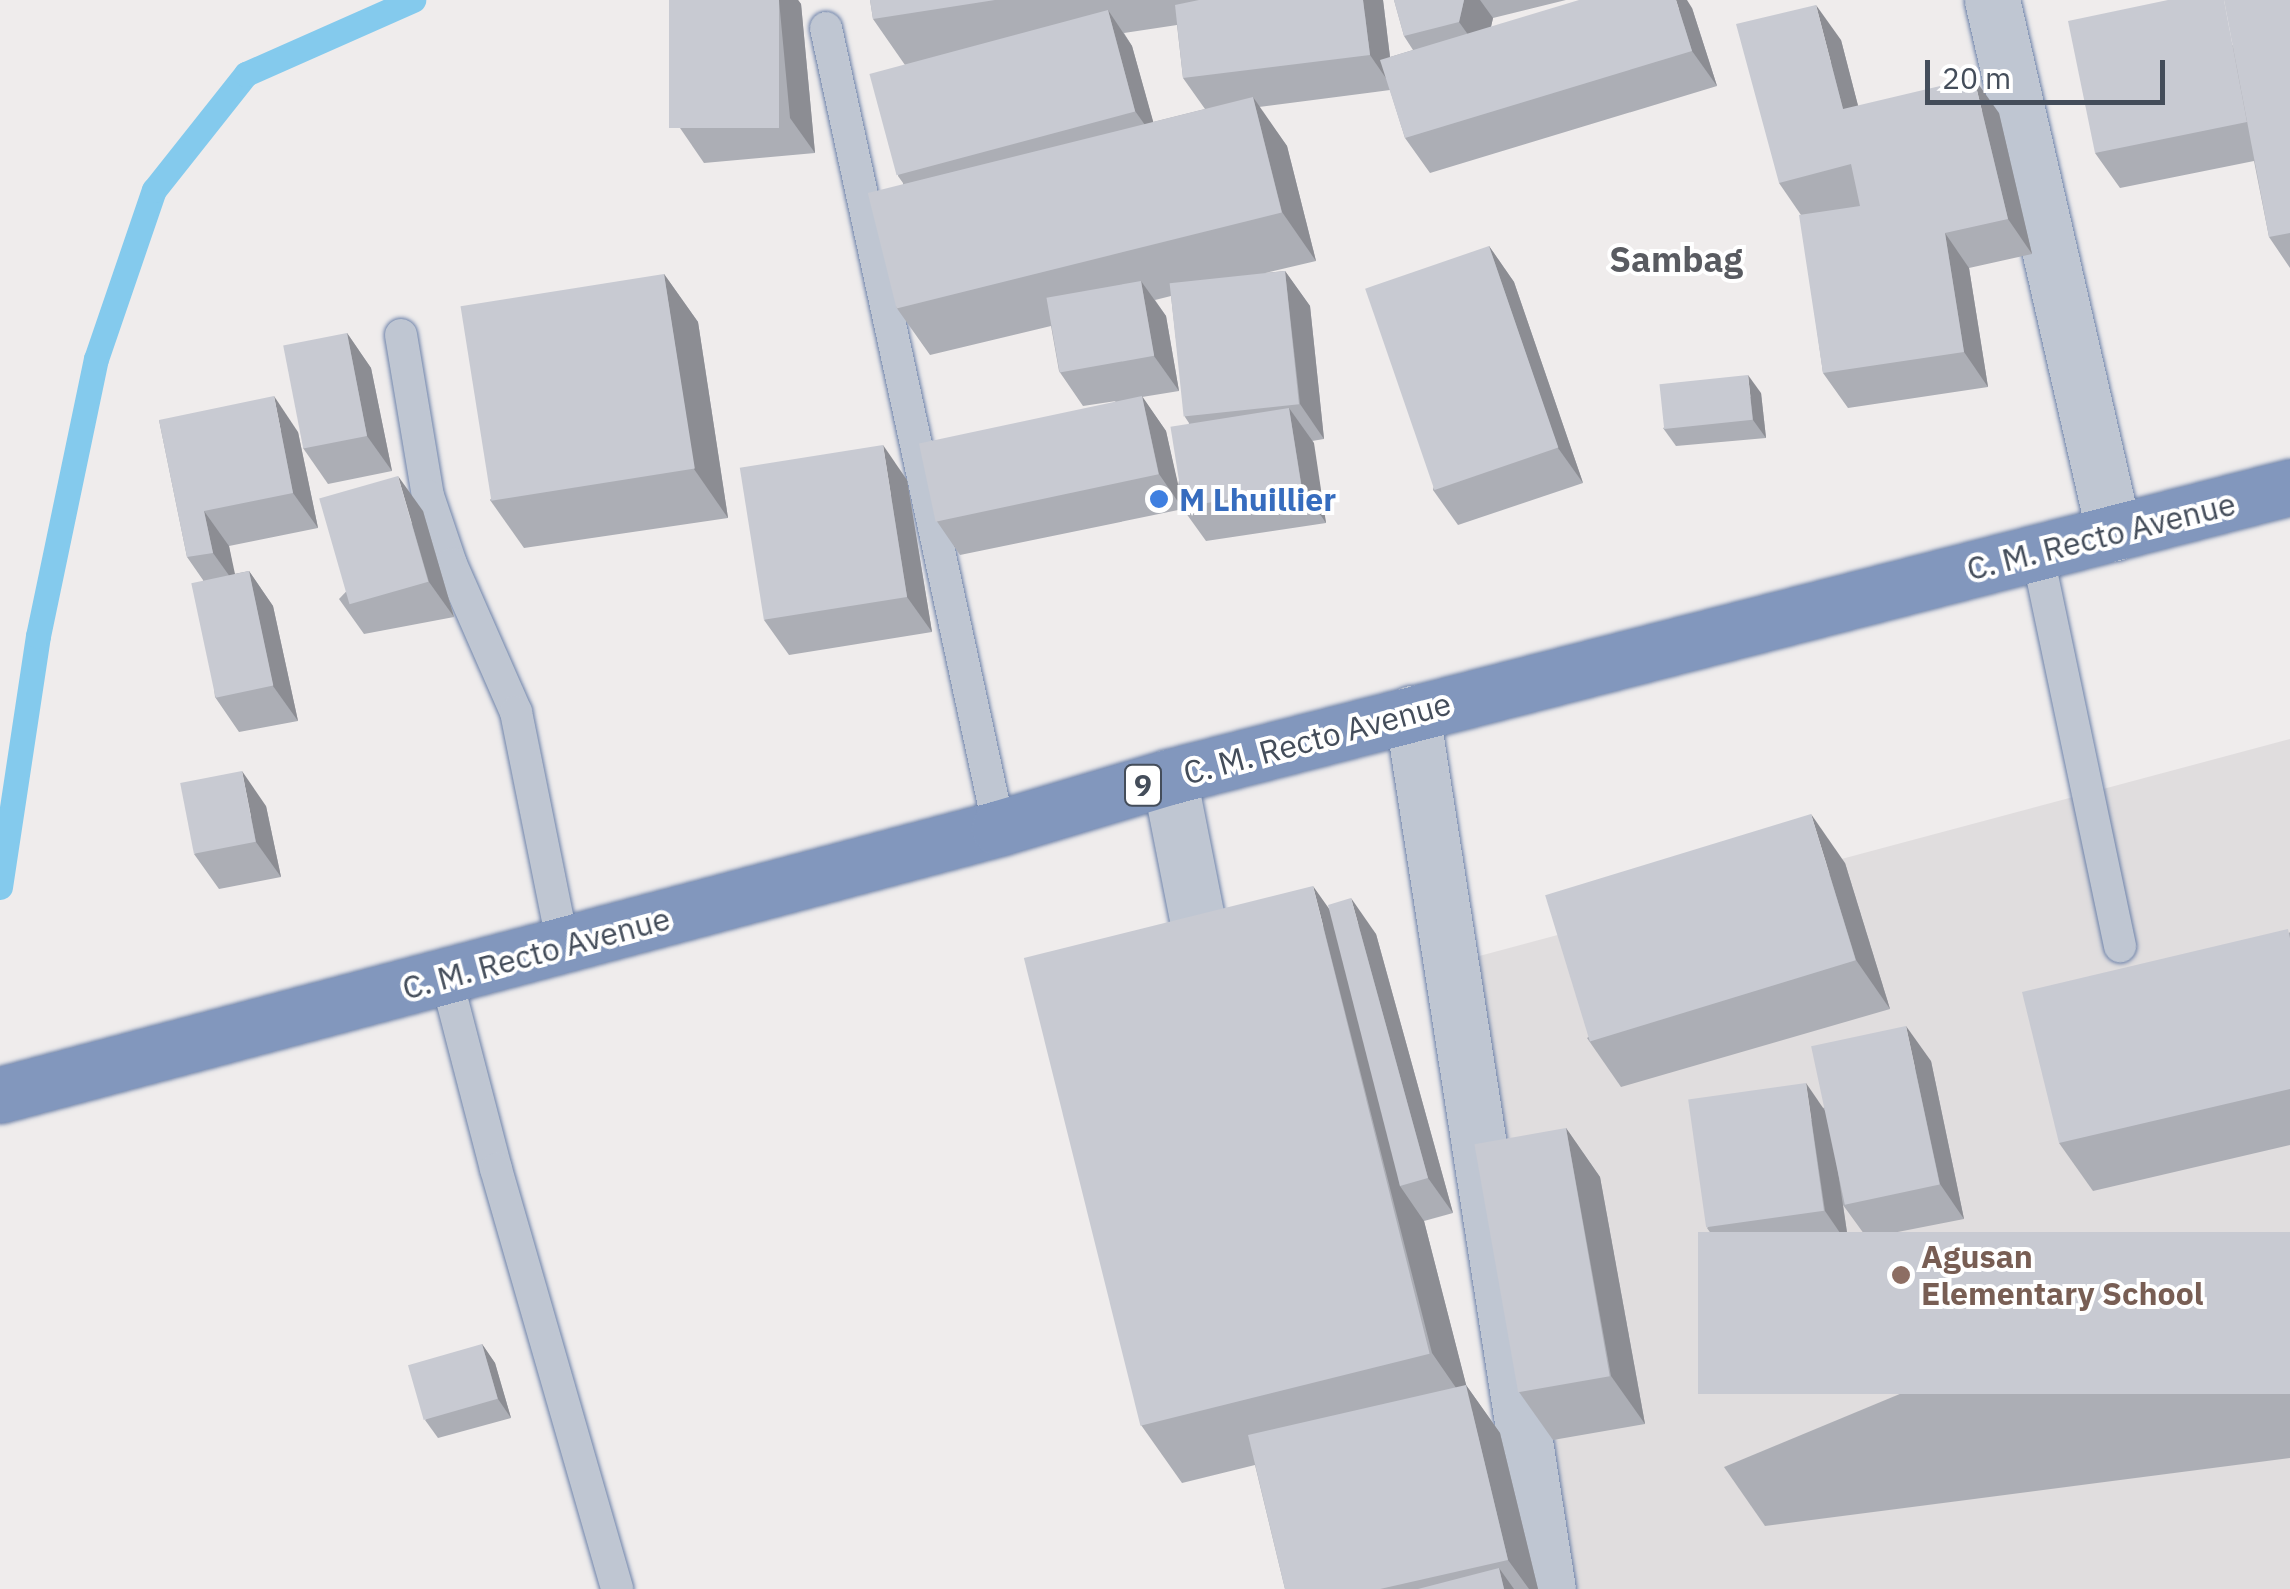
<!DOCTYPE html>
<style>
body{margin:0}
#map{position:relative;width:2290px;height:1589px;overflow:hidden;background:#efecec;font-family:"IBM Plex Sans",sans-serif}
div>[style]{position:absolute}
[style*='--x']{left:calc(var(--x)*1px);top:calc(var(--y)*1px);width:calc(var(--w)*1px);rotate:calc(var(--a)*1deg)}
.education>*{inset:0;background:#e0ddde}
.stream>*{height:25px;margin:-12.5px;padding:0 12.5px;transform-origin:12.5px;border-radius:12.5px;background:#84caed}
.roads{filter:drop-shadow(0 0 2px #6d82a9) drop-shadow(0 0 2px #6d82a9)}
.lane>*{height:32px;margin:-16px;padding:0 16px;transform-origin:16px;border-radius:16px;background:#bfc6d2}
.street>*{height:55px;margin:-27.5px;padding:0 27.5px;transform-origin:27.5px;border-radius:27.5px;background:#bfc6d2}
.highway>*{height:55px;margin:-27.5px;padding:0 27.5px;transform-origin:27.5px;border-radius:27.5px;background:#8297bd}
.wall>*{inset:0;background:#acaeb5}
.shaded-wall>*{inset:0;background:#8c8d93}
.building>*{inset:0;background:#c8cad2;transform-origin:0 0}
.dots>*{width:28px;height:28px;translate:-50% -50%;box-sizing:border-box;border:5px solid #fff;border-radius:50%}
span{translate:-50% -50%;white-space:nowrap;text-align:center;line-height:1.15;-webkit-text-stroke:8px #fff;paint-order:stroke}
.shield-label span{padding:2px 8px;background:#fff;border:2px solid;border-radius:8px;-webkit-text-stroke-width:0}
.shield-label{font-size:30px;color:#444d5a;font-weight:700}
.shop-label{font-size:32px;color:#366cbe;font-weight:700}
.left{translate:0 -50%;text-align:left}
.street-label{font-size:32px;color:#444d5a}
.education-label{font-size:32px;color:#785e54;font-weight:700}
.neighbourhood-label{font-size:35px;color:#595b61;font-weight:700}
.scale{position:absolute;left:1925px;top:60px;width:240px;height:45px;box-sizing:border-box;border:5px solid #444d5a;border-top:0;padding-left:12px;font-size:30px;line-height:35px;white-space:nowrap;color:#444d5a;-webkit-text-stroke:8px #fff;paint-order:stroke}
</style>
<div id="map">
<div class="education">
<i style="clip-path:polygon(2290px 739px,2290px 1589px,1567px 1589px,1457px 962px)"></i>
</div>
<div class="stream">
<i style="--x:0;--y:887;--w:254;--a:-81.4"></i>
<i style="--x:38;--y:636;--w:283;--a:-78.2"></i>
<i style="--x:96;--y:359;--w:179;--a:-71.1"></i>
<i style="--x:154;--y:190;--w:148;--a:-51.6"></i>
<i style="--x:246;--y:74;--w:183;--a:-23.9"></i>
</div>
<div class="roads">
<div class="lane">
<i style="--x:826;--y:28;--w:818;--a:77.8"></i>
<i style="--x:401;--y:335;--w:163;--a:80.5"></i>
<i style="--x:428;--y:496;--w:72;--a:71.3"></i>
<i style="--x:451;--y:564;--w:162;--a:66.3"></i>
<i style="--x:516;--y:712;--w:239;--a:78.6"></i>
<i style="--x:2037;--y:552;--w:403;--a:78.1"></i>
<i style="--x:446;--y:977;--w:198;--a:75.4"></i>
<i style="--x:496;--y:1169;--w:437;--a:73.9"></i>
</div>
<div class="street">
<i style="--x:1992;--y:0;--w:547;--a:77.11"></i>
<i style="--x:1412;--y:713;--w:886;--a:81.18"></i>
<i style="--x:1169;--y:777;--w:217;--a:78.8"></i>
</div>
<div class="highway">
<i style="--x:0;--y:1095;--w:1034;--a:-14.96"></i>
<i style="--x:999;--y:828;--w:177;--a:-16.7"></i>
<i style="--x:1169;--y:777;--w:1158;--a:-14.5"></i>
</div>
</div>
<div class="wall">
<i style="clip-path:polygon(669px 0,798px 0,801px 4px,815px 153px,704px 163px,680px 128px)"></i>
<i style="clip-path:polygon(evenodd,870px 0,1383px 0,1390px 57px,1413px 50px,1404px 36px,1394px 0,1566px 0,1493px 18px,1491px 27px,1692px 8px,1717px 86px,1430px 173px,1405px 138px,1390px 90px,1259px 107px,1287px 146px,1316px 261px,1265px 273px,1285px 271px,1310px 306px,1324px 439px,1312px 441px,1326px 523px,1206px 541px,1183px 509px,960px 555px,936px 520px,1116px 401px,1083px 406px,1059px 371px,1051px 326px,930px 355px,896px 307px,903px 183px,898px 176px,905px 65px,873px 19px,870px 0,1177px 25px,1183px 78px,1205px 109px,1153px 122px,1132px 46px,1124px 33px,1177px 25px,870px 0,1171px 296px,1185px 417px,1189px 423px,1178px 486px,1166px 431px,1142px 397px,1179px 391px,1166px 316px,1155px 300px,1171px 296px)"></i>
<i style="clip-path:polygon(2290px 0,2290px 268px,2269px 237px,2254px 161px,2120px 188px,2095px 153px)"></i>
<i style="clip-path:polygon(1841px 40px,1858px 106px,1999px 113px,2032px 254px,1969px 268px,1988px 387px,1848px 408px,1823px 373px,1801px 215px,1779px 183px)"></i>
<i style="clip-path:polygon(1489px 246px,1514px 282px,1583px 483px,1458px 525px,1433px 490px)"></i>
<i style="clip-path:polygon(664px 274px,698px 322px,728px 518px,524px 548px,490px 500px)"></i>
<i style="clip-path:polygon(347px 333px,371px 368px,392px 471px,328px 484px,303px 448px)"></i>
<i style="clip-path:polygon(1761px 393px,1766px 438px,1676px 446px,1663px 428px)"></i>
<i style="clip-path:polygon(159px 420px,298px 432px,318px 528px,229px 546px,234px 574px,249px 571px,273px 606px,298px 721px,239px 732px,215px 697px,203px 580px,187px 557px)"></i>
<i style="clip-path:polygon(907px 480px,932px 632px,789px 655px,764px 620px)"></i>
<i style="clip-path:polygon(423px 511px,454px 617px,364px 634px,339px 599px)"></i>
<i style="clip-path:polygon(266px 806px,281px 877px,219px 889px,194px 854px)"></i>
<i style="clip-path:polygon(1845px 863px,1890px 1009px,1621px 1087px,1587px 1038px)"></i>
<i style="clip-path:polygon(1329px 909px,1376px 934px,1453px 1213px,1424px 1221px,1466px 1385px,1500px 1433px,1538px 1589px,1285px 1589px,1255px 1465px,1182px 1483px,1141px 1425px)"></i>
<i style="clip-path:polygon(2290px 932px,2290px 1145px,2093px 1191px,2059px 1143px)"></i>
<i style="clip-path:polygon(1931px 1061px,1964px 1219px,1867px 1238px,1843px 1205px,1849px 1246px,1732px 1263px,1707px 1228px,1823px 1108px)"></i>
<i style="clip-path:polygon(1566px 1128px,1600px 1177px,1645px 1424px,1553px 1440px,1519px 1392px)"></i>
<i style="clip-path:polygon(2290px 1232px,2290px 1458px,1765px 1526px,1724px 1467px)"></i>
<i style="clip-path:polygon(482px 1344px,495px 1363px,511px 1418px,438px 1438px,425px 1420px)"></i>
</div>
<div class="shaded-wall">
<i style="clip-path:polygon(779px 0,798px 0,801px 4px,815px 153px,790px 118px)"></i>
<i style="clip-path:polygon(1363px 0,1383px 0,1394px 90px,1370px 55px)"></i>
<i style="clip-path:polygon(1464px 0,1480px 0,1493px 18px,1484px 57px,1459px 22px)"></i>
<i style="clip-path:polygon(1676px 0,1687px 0,1692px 8px,1717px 86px,1692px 51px)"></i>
<i style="clip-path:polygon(1816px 5px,1841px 40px,1868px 144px,1843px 109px)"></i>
<i style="clip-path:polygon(1108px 10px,1132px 46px,1160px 146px,1135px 111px)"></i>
<i style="clip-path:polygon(1974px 78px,1999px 113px,2032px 254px,2008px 219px)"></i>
<i style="clip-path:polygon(1253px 97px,1287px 146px,1316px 261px,1282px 212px)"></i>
<i style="clip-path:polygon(1945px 233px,1969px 268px,1988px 387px,1964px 352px)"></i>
<i style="clip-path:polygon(1489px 246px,1514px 282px,1583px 483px,1558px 448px)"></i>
<i style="clip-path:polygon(1285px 271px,1310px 306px,1324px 439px,1300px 404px)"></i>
<i style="clip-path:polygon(664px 274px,698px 322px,728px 518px,694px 469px)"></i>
<i style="clip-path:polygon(1141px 281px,1166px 316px,1179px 391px,1154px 356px)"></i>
<i style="clip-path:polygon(347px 333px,371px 368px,392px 471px,367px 436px)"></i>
<i style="clip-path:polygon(1748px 375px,1761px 393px,1766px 438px,1753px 420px)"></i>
<i style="clip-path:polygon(274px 396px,298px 432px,318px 528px,293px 493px)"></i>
<i style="clip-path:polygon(1142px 396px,1166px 431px,1183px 506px,1181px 506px,1183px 509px,1159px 474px)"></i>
<i style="clip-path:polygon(1289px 408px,1314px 443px,1326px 523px,1302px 488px)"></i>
<i style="clip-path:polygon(883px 445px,907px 480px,932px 632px,907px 597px)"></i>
<i style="clip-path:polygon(398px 476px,423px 511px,454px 617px,429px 582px)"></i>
<i style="clip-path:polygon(204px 511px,229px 546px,238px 588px,213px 553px)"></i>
<i style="clip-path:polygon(249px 571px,273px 606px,298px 721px,273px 686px)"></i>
<i style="clip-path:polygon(242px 771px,266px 806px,281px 877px,256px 842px)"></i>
<i style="clip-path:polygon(1811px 814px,1845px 863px,1890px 1009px,1856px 960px)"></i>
<i style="clip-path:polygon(1313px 886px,1354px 944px,1400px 1186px,1424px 1221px,1469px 1396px,1466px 1385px,1500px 1433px,1538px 1589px,1529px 1589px,1508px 1560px,1472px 1411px,1432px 1353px)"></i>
<i style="clip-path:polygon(1351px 898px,1376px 934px,1453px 1213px,1428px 1178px)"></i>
<i style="clip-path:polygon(1906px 1026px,1931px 1061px,1964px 1219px,1940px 1184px)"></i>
<i style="clip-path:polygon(1806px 1083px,1830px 1118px,1849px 1246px,1825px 1211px)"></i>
<i style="clip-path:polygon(1566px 1128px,1600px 1177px,1645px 1424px,1611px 1376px)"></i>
<i style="clip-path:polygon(482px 1344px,495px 1363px,511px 1418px,498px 1399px)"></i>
<i style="clip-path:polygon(1499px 1568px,1514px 1589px,1504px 1589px)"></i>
</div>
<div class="building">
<i style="left:669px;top:0;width:110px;height:128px"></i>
<i style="clip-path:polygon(870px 0,995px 0,873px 19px)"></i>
<i style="clip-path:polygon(1199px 0,1363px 0,1370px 55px,1183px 78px,1175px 5px)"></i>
<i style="clip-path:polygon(1394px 0,1464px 0,1459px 22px,1404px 36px)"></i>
<i style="clip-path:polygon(1579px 0,1676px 0,1692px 51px,1405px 138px,1380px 60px)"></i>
<i style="clip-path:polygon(2168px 0,2224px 0,2247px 122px,2095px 153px,2068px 21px)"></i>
<i style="clip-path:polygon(2224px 0,2290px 0,2290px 233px,2269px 237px)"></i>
<i style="clip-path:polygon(1816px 5px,1843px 109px,1974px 78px,2008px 219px,1945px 233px,1964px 352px,1823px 373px,1799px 215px,1860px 206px,1851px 164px,1779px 183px,1736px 24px)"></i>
<i style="left:1108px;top:10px;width:105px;height:247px;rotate:75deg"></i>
<i style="left:1253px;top:97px;width:119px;height:397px;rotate:76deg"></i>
<i style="left:1489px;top:246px;width:213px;height:131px;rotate:71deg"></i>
<i style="left:1285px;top:271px;width:134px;height:116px;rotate:84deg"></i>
<i style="left:664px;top:274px;width:197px;height:206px;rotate:81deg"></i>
<i style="left:1141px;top:281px;width:76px;height:96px;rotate:80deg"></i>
<i style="left:347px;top:333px;width:105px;height:65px;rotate:79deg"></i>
<i style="left:1748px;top:375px;width:45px;height:89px;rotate:84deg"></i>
<i style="clip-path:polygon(274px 396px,293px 493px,204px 511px,213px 553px,187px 557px,159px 420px)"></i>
<i style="left:1142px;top:396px;width:80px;height:228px;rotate:78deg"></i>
<i style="left:1289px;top:408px;width:81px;height:120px;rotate:81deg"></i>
<i style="left:883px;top:445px;width:154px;height:145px;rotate:81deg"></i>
<i style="left:398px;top:476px;width:110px;height:82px;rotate:74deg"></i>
<i style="left:249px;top:571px;width:117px;height:59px;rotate:78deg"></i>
<i style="left:242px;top:771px;width:72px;height:63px;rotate:79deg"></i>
<i style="left:1811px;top:814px;width:153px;height:278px;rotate:73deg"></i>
<i style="left:1313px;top:886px;width:482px;height:298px;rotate:76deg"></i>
<i style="clip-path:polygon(1351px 898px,1428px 1178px,1400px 1186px,1328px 905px)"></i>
<i style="clip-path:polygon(2288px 929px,2290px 938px,2290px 1089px,2059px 1143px,2022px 992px)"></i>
<i style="left:1906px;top:1026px;width:162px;height:97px;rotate:78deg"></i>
<i style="left:1806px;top:1083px;width:129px;height:119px;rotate:82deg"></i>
<i style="left:1566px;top:1128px;width:252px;height:93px;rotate:80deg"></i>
<i style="left:2290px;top:1232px;width:162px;height:592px;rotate:90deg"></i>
<i style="left:482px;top:1344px;width:57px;height:77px;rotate:74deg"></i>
<i style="clip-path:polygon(1466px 1385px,1508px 1560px,1380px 1589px,1285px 1589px,1248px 1435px)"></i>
<i style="clip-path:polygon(1499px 1568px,1504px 1589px,1418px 1589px)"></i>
</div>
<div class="dots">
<i style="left:1159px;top:499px;background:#3f7fe0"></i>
<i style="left:1901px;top:1275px;background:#8d6e63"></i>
</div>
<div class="shield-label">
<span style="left:1143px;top:785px">9</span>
</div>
<div class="shop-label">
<span class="left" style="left:1179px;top:499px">M Lhuillier</span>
</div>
<div class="street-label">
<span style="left:2101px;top:536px;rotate:-14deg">C. M. Recto Avenue</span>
<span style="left:1317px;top:738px;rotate:-15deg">C. M. Recto Avenue</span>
<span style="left:536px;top:953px;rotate:-15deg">C. M. Recto Avenue</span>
</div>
<div class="education-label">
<span class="left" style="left:1921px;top:1275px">Agusan<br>Elementary School</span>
</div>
<div class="neighbourhood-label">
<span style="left:1676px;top:259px">Sambag</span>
</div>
<div class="scale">20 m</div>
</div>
